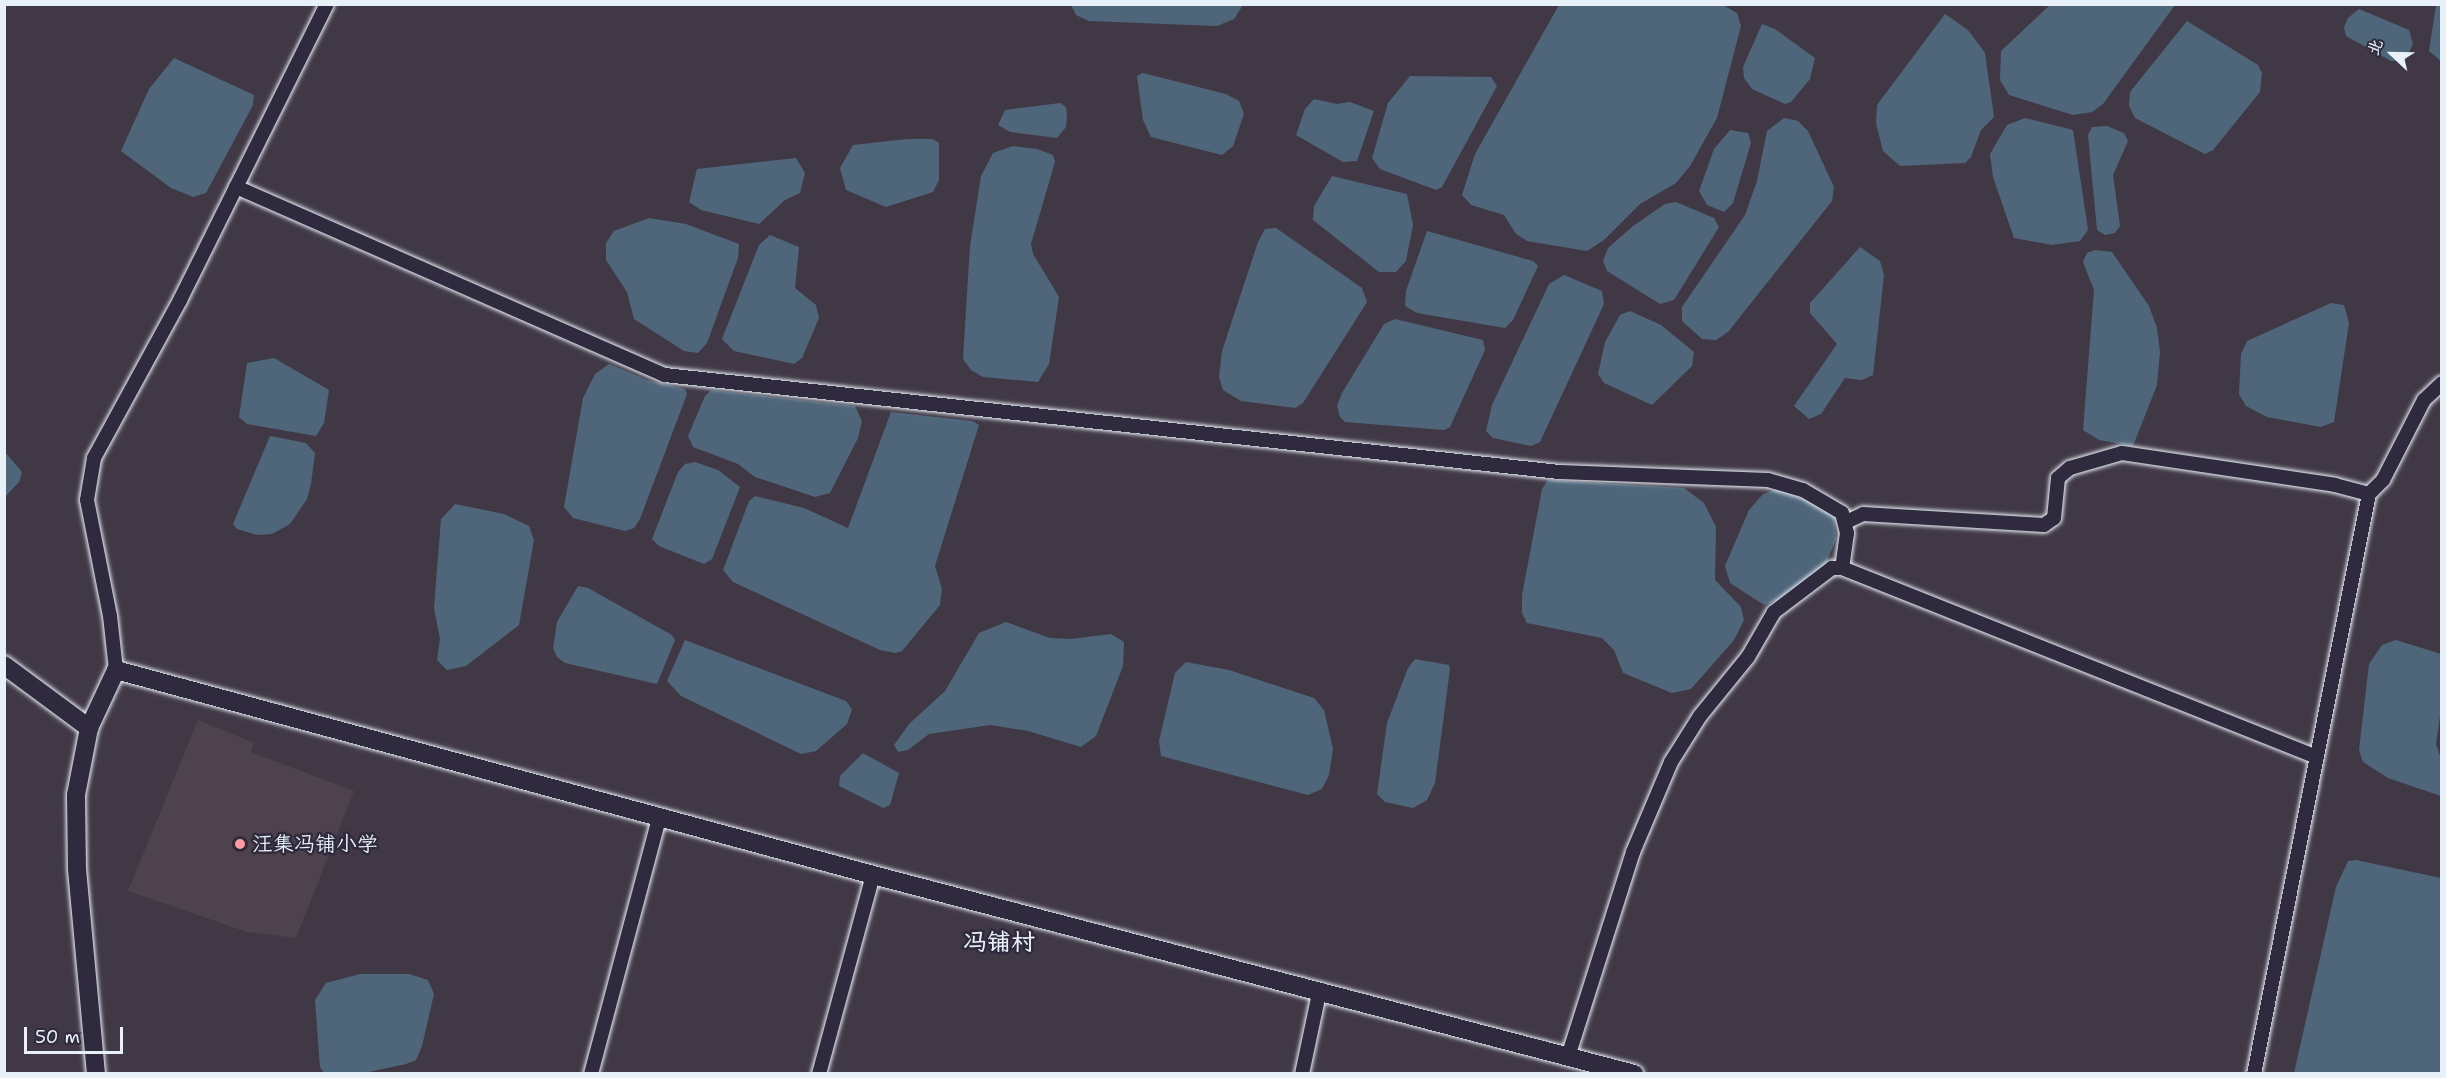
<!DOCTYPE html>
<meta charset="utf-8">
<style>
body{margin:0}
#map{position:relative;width:2446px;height:1078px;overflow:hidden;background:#413846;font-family:"Shantell Sans","LXGW WenKai TC",sans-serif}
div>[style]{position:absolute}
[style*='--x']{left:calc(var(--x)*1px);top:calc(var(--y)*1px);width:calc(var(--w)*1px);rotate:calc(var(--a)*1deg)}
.built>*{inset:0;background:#4e424c}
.water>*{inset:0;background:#4f667a}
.roads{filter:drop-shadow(0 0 2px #e8f1f8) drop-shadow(0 0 2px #e8f1f8)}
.minor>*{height:14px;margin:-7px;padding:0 7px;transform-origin:7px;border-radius:7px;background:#2f2a3d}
.tertiary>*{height:18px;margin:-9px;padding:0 9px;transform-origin:9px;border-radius:9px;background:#2f2a3d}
.dots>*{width:16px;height:16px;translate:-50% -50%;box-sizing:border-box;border:3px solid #2f2a3d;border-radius:50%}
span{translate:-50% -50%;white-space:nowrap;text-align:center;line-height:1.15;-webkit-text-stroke:5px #2f2a3d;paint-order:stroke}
.poi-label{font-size:21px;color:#e8f1f8}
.left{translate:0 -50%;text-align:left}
.quarter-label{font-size:24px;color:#e8f1f8;font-weight:700}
.frame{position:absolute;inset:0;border:6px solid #e8f1f8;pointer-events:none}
.north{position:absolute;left:2362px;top:24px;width:60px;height:60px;-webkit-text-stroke:4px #2f2a3d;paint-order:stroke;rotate:292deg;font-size:16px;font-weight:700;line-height:24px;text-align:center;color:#e8f1f8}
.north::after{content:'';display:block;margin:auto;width:21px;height:27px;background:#e8f1f8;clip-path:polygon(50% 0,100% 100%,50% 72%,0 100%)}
.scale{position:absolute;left:24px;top:1027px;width:99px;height:27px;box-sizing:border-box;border:3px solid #e8f1f8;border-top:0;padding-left:8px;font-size:18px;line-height:21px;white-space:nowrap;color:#e8f1f8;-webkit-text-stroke:4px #2f2a3d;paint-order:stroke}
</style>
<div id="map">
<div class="built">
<i style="clip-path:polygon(198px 720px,254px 743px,251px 752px,354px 791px,296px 938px,247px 932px,128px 891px)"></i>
</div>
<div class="water">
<i style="clip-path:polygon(2051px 4px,2175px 4px,2175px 5px,2103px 104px,2092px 112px,2073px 115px,2009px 95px,2000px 80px,2001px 51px)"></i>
<i style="clip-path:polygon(1071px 5px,1071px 4px,1243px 5px,1234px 19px,1217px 26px,1089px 21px,1076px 15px)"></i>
<i style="clip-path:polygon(1559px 5px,1723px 5px,1737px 13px,1741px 26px,1717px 118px,1690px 166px,1676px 183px,1640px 204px,1604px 240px,1587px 251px,1527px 241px,1516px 234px,1504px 215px,1471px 205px,1462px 195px,1475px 154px)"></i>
<i style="clip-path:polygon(2436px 5px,2441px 5px,2441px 61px,2429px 51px)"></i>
<i style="clip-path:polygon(2359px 9px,2409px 30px,2413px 44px,2405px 61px,2391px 61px,2346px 36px,2344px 27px,2348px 18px)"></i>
<i style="clip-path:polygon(1945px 14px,1968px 30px,1985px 53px,1994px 117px,1981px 130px,1971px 157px,1965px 163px,1900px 166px,1883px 151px,1876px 123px,1877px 105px)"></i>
<i style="clip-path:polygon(2187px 21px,2258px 65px,2262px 73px,2260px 92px,2213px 150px,2205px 154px,2135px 118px,2129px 106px,2130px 92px)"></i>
<i style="clip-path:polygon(1762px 24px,1775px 29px,1815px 58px,1810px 79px,1791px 102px,1785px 104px,1752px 89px,1744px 78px,1743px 67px)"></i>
<i style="clip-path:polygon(174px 58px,254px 95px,253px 105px,206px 193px,193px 197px,171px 188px,121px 151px,149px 89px)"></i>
<i style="clip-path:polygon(1143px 73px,1226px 94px,1239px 101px,1244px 114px,1233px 146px,1222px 155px,1151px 137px,1143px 120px,1137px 76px)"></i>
<i style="clip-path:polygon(1410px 76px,1491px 77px,1497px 86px,1442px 187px,1436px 190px,1380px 169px,1372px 158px,1388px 103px)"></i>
<i style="clip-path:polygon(1314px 99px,1337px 104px,1350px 102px,1374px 111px,1357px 161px,1343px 162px,1296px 135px,1305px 109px)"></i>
<i style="clip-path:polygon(1060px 103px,1066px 107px,1067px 114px,1066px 127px,1057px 138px,1010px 132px,998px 125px,1005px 110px)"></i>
<i style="clip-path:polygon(1784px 118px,1798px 121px,1808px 131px,1834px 187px,1832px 201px,1728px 332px,1716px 340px,1702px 339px,1682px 321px,1682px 307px,1745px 215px,1757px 181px,1767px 131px)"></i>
<i style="clip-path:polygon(2025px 118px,2073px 130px,2088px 230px,2080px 241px,2052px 245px,2014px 238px,1993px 177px,1990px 154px,2007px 125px)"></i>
<i style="clip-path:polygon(2107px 126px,2124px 133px,2128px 141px,2113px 175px,2120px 226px,2115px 233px,2105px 235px,2097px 230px,2088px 135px,2092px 127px)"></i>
<i style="clip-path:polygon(1730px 130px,1748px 133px,1751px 143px,1733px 203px,1724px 212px,1707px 205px,1699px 191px,1714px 149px)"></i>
<i style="clip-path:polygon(907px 139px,933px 139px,939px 143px,939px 180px,933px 192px,886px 207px,846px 190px,840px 168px,853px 145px)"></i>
<i style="clip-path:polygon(1013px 146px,1037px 149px,1053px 155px,1055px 162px,1031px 244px,1033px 254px,1059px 297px,1049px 364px,1038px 382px,983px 377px,971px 370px,963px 359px,970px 246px,981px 176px,993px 153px)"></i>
<i style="clip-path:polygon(796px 158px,805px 173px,800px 193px,785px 200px,759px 224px,701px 210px,689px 202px,697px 169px)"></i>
<i style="clip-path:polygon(1332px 176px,1407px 194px,1413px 225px,1406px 261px,1396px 272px,1379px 272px,1313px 220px,1314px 206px)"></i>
<i style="clip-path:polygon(1676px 202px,1714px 218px,1719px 227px,1674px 300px,1660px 304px,1607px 271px,1603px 261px,1608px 248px,1633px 226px,1665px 204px)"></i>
<i style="clip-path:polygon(649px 218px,686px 224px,739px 244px,738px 258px,707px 343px,698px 353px,684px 351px,634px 319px,627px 292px,606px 260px,606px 243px,614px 231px)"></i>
<i style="clip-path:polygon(1276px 228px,1362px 288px,1367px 302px,1303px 403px,1295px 408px,1241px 401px,1223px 390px,1219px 377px,1222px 351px,1258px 242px,1265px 229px)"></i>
<i style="clip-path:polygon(1427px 231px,1533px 261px,1538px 266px,1513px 320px,1505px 328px,1417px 313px,1405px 306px,1406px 291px)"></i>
<i style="clip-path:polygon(770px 235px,799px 247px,795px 288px,816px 305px,819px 318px,802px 358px,794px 364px,734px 351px,722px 339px,759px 245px)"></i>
<i style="clip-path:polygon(1860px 247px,1880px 261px,1884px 275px,1873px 375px,1862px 380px,1845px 378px,1821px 414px,1809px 419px,1794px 406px,1837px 344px,1810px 313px,1810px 303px)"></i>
<i style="clip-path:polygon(2095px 250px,2112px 252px,2149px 306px,2157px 328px,2160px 352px,2157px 385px,2133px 446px,2099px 440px,2083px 430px,2094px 290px,2083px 262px,2087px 253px)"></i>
<i style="clip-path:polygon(1564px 275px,1602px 291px,1604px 304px,1540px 442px,1531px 446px,1493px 438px,1486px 431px,1492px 405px,1549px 284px)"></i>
<i style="clip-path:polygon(2331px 303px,2344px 305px,2349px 323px,2334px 422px,2321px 427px,2267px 417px,2246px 406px,2239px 394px,2241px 354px,2247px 341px)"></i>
<i style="clip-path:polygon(1630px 311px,1661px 325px,1694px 352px,1692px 366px,1652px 405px,1604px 383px,1598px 374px,1605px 342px,1620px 315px)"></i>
<i style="clip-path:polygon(1395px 319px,1483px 340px,1485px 350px,1450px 427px,1444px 430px,1345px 422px,1340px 417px,1337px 406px,1342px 393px,1384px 324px)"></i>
<i style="clip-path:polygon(274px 358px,329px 390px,324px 423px,316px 436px,247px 424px,239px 417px,247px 363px)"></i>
<i style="clip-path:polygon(609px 364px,647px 380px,685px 389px,687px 394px,640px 519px,634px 528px,625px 531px,573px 518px,564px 507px,583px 398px,595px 374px)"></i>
<i style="clip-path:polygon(711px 390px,855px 406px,862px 421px,858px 438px,830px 493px,815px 497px,755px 477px,738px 464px,693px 447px,688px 436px,705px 396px)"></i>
<i style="clip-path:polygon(891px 412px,972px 421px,979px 425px,935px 566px,942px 589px,940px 605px,902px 651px,895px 653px,880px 650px,733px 582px,723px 570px,749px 501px,755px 496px,804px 508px,848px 528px)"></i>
<i style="clip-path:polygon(270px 436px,306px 443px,315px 453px,311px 484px,307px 499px,290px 524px,272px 534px,257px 535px,237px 529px,233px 524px)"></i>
<i style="clip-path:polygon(5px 452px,22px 472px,19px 482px,5px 497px)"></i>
<i style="clip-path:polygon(695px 462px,718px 470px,740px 487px,712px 559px,704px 564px,659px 546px,652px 539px,678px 472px,685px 464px)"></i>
<i style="clip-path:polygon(1548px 480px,1684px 488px,1704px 503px,1716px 527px,1715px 580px,1741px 607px,1744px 620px,1734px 640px,1691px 689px,1672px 693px,1623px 673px,1614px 650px,1602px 638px,1527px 623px,1522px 613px,1522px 595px,1542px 489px)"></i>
<i style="clip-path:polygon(1777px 489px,1825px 507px,1834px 517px,1836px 539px,1826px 564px,1778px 600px,1764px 605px,1730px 583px,1725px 566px,1749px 510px,1763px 494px)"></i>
<i style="clip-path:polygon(455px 504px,504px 514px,529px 526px,534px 540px,519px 625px,466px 666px,447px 670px,437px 660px,440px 639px,434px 608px,441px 519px)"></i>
<i style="clip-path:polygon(578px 586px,588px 588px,672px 635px,675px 640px,657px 684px,565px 663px,557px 657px,553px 648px,557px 622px)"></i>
<i style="clip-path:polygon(1006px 622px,1050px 638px,1071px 639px,1111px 634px,1124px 642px,1123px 666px,1096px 736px,1081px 747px,1028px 731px,990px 725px,929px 734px,908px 750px,898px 752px,894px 745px,909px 724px,945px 691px,979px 633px)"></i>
<i style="clip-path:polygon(685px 640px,846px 701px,852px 709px,847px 724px,816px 751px,801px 754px,681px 696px,667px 681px)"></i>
<i style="clip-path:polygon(2396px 640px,2441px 654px,2441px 709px,2436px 744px,2441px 759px,2441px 796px,2388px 778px,2363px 762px,2359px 750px,2369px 664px,2382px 645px)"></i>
<i style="clip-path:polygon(1415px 659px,1449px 665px,1450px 669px,1435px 783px,1427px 800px,1413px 808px,1385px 802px,1377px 794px,1387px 723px,1408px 668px)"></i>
<i style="clip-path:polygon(1186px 662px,1229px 670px,1314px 698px,1324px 710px,1333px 749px,1329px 775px,1322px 789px,1308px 795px,1161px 756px,1159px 741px,1175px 673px)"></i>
<i style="clip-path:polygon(863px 753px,899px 773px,890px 805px,883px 808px,839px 786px,840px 776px)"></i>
<i style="clip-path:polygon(2356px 860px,2441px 878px,2441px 1073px,2294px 1073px,2336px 887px,2348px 861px)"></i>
<i style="clip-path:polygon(360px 974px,409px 974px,428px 980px,434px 994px,422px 1046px,416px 1060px,406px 1064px,364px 1073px,324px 1073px,320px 1067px,315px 1000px,326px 983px)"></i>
</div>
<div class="roads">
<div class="minor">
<i style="--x:236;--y:187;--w:468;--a:23.7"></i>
<i style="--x:665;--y:375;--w:900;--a:6.19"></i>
<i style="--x:1560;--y:472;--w:208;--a:2.2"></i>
<i style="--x:1768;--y:480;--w:36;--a:16"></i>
<i style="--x:1803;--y:490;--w:45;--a:30.5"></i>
<i style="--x:1842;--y:513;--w:21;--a:76"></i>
<i style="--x:1847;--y:533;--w:35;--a:98"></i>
<i style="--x:1846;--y:522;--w:19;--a:-25"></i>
<i style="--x:1863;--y:514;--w:181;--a:3.5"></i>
<i style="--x:2044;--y:525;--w:12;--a:-35"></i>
<i style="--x:2054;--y:518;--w:40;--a:-84.3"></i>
<i style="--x:2058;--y:478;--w:16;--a:-40"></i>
<i style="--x:2070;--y:468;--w:54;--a:-16.1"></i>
<i style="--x:2122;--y:453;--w:215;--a:8.5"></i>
<i style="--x:2335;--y:485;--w:35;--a:15"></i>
<i style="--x:2369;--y:494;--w:20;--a:-45"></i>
<i style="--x:2383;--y:480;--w:90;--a:-62.9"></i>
<i style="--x:2424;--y:400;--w:25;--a:-43"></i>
<i style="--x:116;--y:670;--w:54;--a:-96.3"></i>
<i style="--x:110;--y:616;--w:118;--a:-101.2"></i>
<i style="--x:87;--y:500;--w:43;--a:-80.5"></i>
<i style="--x:94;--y:458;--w:180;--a:-61.4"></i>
<i style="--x:180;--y:300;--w:330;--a:-63.6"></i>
<i style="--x:1568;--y:1057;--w:215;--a:-72.4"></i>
<i style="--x:1633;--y:852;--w:98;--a:-67.1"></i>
<i style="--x:1671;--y:762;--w:54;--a:-57.8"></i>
<i style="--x:1700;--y:716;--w:76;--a:-50.9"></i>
<i style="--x:1748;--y:657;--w:52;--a:-60"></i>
<i style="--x:1774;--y:612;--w:73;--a:-37.2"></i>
<i style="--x:1832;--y:568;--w:10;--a:0"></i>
<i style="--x:1842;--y:568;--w:511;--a:21.7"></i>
<i style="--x:591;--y:1074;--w:265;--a:-75.1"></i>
<i style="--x:819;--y:1074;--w:206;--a:-74.8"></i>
<i style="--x:1302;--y:1074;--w:83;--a:-78.1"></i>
<i style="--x:2254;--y:1074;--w:591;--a:-78.79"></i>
</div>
<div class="tertiary">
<i style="--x:4;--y:665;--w:106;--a:36.5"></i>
<i style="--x:96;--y:1074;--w:206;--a:-95.3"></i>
<i style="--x:77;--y:869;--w:74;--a:-90.8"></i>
<i style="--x:76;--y:795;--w:68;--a:-79"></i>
<i style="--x:89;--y:728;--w:64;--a:-65"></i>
<i style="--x:116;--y:670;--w:784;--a:15.15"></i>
<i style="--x:873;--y:875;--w:787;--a:14.65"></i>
</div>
</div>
<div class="dots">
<i style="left:240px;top:844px;background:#ff9aa2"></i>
</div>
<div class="poi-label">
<span class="left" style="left:252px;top:844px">汪集冯铺小学</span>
</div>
<div class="quarter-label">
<span style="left:999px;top:943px">冯铺村</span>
</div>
<div class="frame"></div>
<div class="north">北</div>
<div class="scale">50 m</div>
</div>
